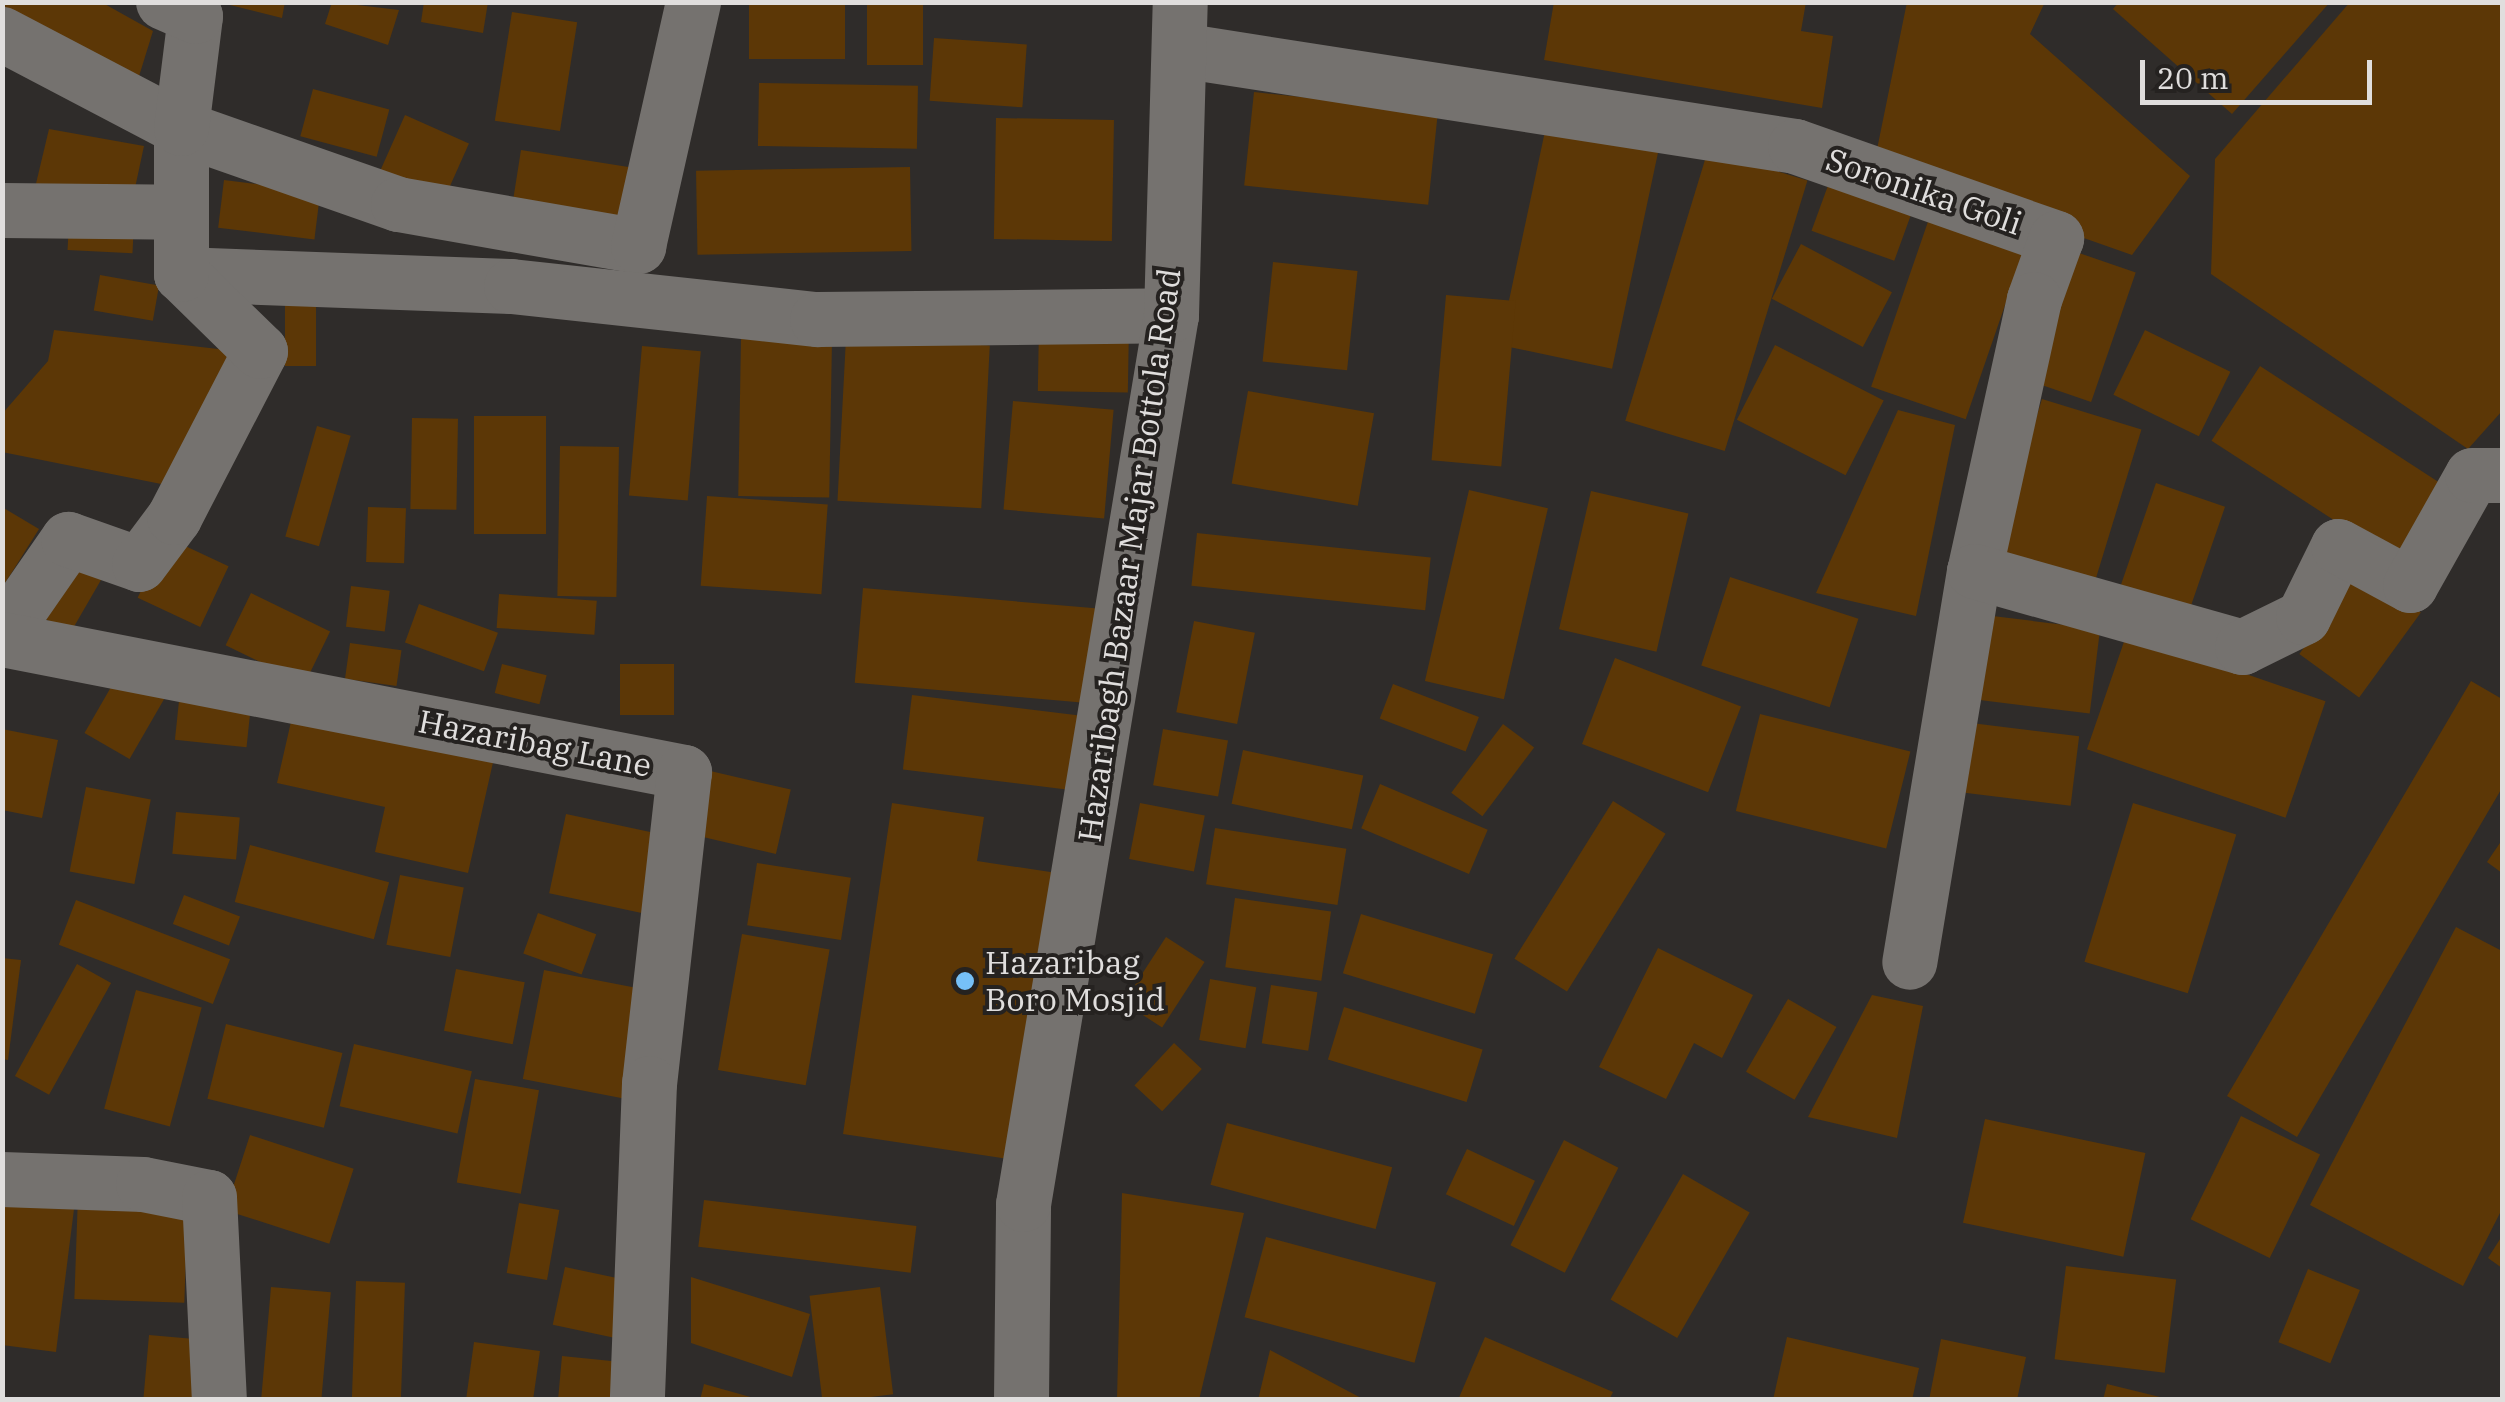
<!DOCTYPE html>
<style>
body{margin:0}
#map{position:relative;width:2505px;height:1402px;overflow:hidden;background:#2f2c2a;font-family:"IBM Plex Serif",serif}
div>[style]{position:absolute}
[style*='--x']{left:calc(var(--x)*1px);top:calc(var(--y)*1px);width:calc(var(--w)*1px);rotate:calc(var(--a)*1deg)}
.building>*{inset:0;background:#5c3706;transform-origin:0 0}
.street>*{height:55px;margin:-27.5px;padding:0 27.5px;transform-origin:27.5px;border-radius:27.5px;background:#75726f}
.secondary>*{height:55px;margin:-27.5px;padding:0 27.5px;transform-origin:27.5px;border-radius:27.5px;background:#75726f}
.dots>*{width:28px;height:28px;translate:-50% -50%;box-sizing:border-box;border:5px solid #252220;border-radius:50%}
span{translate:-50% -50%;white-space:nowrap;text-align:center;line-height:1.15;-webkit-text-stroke:8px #252220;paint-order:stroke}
.street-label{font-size:32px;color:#e0dedd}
.poi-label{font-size:32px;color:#e0dedd}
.left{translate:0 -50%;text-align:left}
.frame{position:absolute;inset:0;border:5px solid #e0dedd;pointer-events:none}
.scale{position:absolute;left:2140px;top:60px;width:232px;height:45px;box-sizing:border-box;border:5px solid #e0dedd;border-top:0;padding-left:12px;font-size:30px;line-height:35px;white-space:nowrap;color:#e0dedd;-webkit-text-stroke:8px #252220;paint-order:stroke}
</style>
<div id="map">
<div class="building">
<i style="clip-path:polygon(2px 2px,101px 2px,153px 31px,136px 86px,2px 11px)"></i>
<i style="clip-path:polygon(218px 2px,285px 2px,282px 18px)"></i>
<i style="clip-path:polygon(332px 2px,399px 10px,388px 45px,325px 24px)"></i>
<i style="clip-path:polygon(424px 2px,488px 2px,483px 33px,421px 22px)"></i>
<i style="left:749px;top:2px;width:96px;height:57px"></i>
<i style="left:867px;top:2px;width:56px;height:63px"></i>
<i style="clip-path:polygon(1554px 2px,1806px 2px,1801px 31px,1833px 36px,1822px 108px,1544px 60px)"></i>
<i style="clip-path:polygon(1907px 2px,2045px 2px,2030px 34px,2190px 176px,2132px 255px,1874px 164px)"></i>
<i style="clip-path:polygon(2119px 2px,2330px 2px,2232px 114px,2113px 9px)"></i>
<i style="clip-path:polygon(2350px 2px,2502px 2px,2502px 411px,2468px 449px,2211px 274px,2215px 159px)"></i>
<i style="left:512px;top:12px;width:66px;height:110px;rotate:9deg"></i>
<i style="left:934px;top:38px;width:93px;height:63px;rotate:4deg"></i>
<i style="left:759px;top:83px;width:159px;height:63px;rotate:1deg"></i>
<i style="left:313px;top:89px;width:79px;height:49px;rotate:15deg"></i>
<i style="left:1254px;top:92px;width:185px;height:94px;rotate:6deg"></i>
<i style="left:405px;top:115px;width:70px;height:64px;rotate:24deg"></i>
<i style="left:1548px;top:117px;width:115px;height:233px;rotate:12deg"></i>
<i style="left:996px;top:118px;width:118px;height:121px;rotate:1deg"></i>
<i style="clip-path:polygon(49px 129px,144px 146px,132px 202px,34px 192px)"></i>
<i style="left:521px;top:150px;width:112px;height:68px;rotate:9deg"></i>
<i style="left:1708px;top:150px;width:104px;height:283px;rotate:17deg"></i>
<i style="left:910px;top:167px;width:84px;height:214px;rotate:89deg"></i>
<i style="left:224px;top:180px;width:97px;height:48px;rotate:7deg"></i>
<i style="left:1830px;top:180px;width:88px;height:54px;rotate:20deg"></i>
<i style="left:1932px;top:210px;width:100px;height:187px;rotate:19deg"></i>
<i style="left:69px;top:222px;width:65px;height:28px;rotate:3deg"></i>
<i style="left:1801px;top:244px;width:103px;height:62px;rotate:28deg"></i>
<i style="left:2079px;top:253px;width:60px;height:137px;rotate:19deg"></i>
<i style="left:1273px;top:262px;width:85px;height:100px;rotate:6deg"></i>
<i style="left:100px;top:275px;width:60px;height:36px;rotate:10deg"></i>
<i style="left:1446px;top:295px;width:70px;height:166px;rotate:5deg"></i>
<i style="left:285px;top:298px;width:31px;height:68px"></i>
<i style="left:1039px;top:324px;width:90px;height:67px;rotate:1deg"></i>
<i style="clip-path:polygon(54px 330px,244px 352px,186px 489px,2px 452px,2px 414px,48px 361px)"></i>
<i style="left:2145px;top:330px;width:95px;height:72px;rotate:26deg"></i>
<i style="left:846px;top:338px;width:144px;height:163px;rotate:3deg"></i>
<i style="left:741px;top:339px;width:91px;height:157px;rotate:1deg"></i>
<i style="left:1775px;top:345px;width:122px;height:84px;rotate:27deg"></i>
<i style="left:642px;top:346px;width:59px;height:150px;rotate:5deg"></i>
<i style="left:2260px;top:366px;width:228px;height:89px;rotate:33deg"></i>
<i style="left:1248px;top:391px;width:128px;height:94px;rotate:10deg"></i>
<i style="left:2042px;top:399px;width:104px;height:162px;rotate:17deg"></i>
<i style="left:1013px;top:401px;width:101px;height:109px;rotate:5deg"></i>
<i style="clip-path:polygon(1898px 410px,1955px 425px,1916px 616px,1816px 593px)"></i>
<i style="left:474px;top:416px;width:72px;height:118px"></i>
<i style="left:412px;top:418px;width:46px;height:91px;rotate:1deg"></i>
<i style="left:317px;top:426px;width:35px;height:115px;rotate:16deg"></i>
<i style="left:560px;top:446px;width:59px;height:150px;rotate:1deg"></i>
<i style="left:2156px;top:483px;width:73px;height:120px;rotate:19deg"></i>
<i style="left:1469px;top:490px;width:81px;height:196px;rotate:13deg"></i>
<i style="left:1591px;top:491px;width:100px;height:142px;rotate:13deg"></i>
<i style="left:707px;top:496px;width:121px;height:90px;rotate:4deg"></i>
<i style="clip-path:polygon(2px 507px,39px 529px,2px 588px)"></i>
<i style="left:368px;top:507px;width:38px;height:55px;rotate:2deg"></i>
<i style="left:1197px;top:533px;width:235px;height:53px;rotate:6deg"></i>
<i style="left:166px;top:537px;width:69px;height:67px;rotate:25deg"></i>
<i style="left:75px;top:553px;width:36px;height:72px;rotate:30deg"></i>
<i style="left:2361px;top:569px;width:74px;height:105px;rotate:36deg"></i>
<i style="left:1730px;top:577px;width:135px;height:93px;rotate:18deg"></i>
<i style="left:351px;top:586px;width:39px;height:41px;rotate:7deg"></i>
<i style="left:863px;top:588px;width:236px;height:95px;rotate:5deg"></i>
<i style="left:251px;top:593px;width:88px;height:58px;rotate:26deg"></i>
<i style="left:499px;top:594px;width:98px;height:34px;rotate:4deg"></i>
<i style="left:419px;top:604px;width:84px;height:41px;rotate:20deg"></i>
<i style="left:1976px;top:614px;width:125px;height:85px;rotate:7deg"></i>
<i style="left:1194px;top:621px;width:62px;height:93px;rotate:11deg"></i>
<i style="left:2127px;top:633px;width:210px;height:123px;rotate:19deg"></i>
<i style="left:350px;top:643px;width:52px;height:36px;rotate:8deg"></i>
<i style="left:1615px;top:658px;width:135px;height:92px;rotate:21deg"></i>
<i style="left:502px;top:664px;width:46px;height:30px;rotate:14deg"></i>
<i style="left:620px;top:664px;width:54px;height:51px"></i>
<i style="left:122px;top:668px;width:52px;height:75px;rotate:30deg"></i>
<i style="clip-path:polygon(2471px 681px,2502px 699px,2502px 788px,2297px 1137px,2227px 1096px)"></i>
<i style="left:1393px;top:684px;width:92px;height:37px;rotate:21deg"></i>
<i style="left:912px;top:695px;width:177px;height:75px;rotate:7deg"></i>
<i style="left:179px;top:701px;width:72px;height:39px;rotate:6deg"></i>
<i style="clip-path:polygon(293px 713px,494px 758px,468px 873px,375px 852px,385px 807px,277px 783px)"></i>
<i style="left:1760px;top:714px;width:155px;height:100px;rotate:14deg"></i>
<i style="left:1963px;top:722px;width:117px;height:70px;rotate:7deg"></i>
<i style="left:1503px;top:724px;width:39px;height:86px;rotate:37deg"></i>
<i style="clip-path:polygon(2px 729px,58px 740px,42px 818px,2px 810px)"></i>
<i style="left:1163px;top:729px;width:66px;height:57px;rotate:10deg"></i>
<i style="left:1243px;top:750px;width:123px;height:55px;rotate:12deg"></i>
<i style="left:706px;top:770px;width:87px;height:66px;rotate:13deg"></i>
<i style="left:1380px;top:784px;width:117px;height:48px;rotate:23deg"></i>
<i style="left:86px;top:787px;width:66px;height:86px;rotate:11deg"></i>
<i style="left:1613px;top:801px;width:62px;height:186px;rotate:32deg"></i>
<i style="clip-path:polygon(892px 803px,984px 817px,977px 861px,1057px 873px,1015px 1160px,843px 1134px)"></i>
<i style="left:1140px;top:803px;width:66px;height:57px;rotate:11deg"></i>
<i style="left:2133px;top:803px;width:108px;height:166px;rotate:17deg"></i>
<i style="left:176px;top:812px;width:64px;height:42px;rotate:5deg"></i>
<i style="left:566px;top:814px;width:103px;height:81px;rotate:12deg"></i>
<i style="left:1215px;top:828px;width:133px;height:57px;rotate:9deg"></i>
<i style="clip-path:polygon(2502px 840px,2502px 873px,2487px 862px)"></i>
<i style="left:250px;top:845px;width:144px;height:59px;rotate:15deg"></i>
<i style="left:757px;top:863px;width:95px;height:63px;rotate:9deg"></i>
<i style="left:400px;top:875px;width:65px;height:71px;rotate:11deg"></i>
<i style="left:184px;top:895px;width:60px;height:31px;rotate:21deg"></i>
<i style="left:1235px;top:898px;width:97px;height:70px;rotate:8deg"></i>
<i style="left:76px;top:900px;width:165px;height:48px;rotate:21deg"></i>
<i style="left:538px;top:913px;width:62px;height:43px;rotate:20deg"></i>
<i style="left:1361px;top:914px;width:138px;height:62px;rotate:17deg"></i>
<i style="clip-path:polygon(2456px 927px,2502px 951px,2502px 1209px,2463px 1286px,2310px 1205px)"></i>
<i style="left:742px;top:934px;width:89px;height:138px;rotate:10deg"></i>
<i style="left:1166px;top:937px;width:46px;height:78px;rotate:33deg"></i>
<i style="clip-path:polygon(1658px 948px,1753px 995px,1722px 1058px,1694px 1043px,1666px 1099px,1599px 1067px)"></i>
<i style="clip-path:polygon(2px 958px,21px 960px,8px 1060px,2px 1059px)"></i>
<i style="left:77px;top:964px;width:39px;height:128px;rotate:29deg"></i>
<i style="left:456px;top:969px;width:70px;height:63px;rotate:11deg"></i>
<i style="left:544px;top:970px;width:108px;height:111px;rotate:11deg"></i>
<i style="left:1210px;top:979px;width:47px;height:62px;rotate:10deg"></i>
<i style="left:1271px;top:985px;width:47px;height:59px;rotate:9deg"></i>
<i style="left:136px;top:990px;width:68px;height:123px;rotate:15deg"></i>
<i style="clip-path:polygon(1872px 995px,1923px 1006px,1897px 1138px,1808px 1117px)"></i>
<i style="left:1788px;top:999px;width:56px;height:84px;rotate:30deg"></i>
<i style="left:1344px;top:1007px;width:145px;height:55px;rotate:17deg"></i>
<i style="left:226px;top:1024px;width:120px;height:77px;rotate:14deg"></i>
<i style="left:1174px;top:1043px;width:38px;height:58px;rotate:43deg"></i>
<i style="left:354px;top:1044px;width:121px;height:64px;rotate:13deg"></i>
<i style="left:475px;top:1079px;width:65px;height:105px;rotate:10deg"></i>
<i style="left:2241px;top:1116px;width:88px;height:115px;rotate:26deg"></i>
<i style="left:1985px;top:1119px;width:164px;height:106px;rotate:12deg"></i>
<i style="left:1227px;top:1123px;width:171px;height:64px;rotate:15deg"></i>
<i style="left:250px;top:1135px;width:109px;height:79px;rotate:18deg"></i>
<i style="left:1564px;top:1140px;width:61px;height:118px;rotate:27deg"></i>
<i style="left:1467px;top:1149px;width:75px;height:50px;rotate:25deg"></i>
<i style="left:1683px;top:1174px;width:77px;height:145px;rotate:30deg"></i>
<i style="clip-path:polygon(1122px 1193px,1244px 1213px,1199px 1400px,1117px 1400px)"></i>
<i style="left:78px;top:1195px;width:110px;height:104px;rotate:2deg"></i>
<i style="left:704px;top:1200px;width:214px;height:47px;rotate:7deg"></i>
<i style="left:519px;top:1203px;width:41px;height:71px;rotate:10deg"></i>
<i style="clip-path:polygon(2px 1206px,74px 1209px,56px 1352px,2px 1345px)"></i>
<i style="clip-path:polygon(2502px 1236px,2502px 1268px,2488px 1258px)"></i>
<i style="left:1266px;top:1237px;width:176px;height:83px;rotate:15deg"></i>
<i style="left:2066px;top:1266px;width:111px;height:94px;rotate:7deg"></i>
<i style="left:565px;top:1267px;width:87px;height:59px;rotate:12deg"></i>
<i style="left:2308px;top:1269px;width:56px;height:79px;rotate:22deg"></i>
<i style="clip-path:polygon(691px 1277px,810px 1314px,792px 1377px,691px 1343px)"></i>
<i style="left:356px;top:1281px;width:49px;height:119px;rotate:2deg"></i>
<i style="left:271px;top:1287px;width:60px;height:113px;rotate:5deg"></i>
<i style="left:880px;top:1287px;width:108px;height:71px;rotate:83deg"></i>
<i style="left:149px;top:1335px;width:57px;height:65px;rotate:5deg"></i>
<i style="clip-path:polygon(1485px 1337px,1613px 1392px,1609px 1400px,1458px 1400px)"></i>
<i style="clip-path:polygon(1787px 1337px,1919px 1368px,1912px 1400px,1773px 1400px)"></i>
<i style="clip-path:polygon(1941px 1339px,2026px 1357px,2017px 1400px,1929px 1400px)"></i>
<i style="clip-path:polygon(474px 1342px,540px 1351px,533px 1400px,466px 1400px)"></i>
<i style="clip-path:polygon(1270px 1350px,1365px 1400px,1258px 1400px)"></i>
<i style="clip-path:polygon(562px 1356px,651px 1365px,648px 1400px,558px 1400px)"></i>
<i style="clip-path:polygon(704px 1384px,754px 1398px,753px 1400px,700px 1400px)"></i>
<i style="clip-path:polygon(2107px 1384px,2164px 1398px,2164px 1400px,2103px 1400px)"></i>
</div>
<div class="street">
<i style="--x:2;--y:34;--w:202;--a:27.7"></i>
<i style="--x:181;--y:128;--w:230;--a:19.3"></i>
<i style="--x:398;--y:204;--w:244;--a:9.9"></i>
<i style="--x:638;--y:246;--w:250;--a:-77.3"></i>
<i style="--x:1180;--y:50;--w:622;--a:8.87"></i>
<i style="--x:1795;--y:146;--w:277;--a:19.4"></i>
<i style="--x:2056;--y:238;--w:65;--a:109.8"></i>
<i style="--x:2034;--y:299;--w:279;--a:102.4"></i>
<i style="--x:1974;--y:571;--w:396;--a:99.4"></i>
<i style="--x:2;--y:210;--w:178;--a:0.6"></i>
<i style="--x:181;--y:274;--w:330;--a:2.1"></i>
<i style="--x:511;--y:286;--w:308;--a:6.2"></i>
<i style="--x:817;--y:319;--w:354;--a:-0.6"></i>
<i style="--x:1974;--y:571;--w:279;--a:15.8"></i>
<i style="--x:2242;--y:647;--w:68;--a:-26.2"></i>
<i style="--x:2303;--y:617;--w:79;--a:-63.8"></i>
<i style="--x:2338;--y:546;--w:82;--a:28.4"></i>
<i style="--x:2410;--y:585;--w:126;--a:-60.6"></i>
<i style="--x:2472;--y:475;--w:30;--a:0"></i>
<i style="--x:2;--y:634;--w:116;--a:-55.2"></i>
<i style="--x:68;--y:539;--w:75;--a:19.4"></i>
<i style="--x:139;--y:564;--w:59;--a:-53.3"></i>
<i style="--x:174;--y:517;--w:187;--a:-62.6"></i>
<i style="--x:260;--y:351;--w:110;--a:-135.7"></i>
<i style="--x:181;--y:274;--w:146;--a:-90"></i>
<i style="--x:181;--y:128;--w:113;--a:-82.9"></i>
<i style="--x:195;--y:16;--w:35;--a:-156"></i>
<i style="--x:2;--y:639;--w:695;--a:11.04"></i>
<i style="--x:684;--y:772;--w:313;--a:96.4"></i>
<i style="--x:649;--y:1083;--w:317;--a:92.2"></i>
<i style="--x:2;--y:1179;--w:141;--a:2"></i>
<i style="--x:143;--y:1184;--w:67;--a:11.1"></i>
<i style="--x:209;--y:1197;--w:203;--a:87.2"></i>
</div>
<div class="secondary">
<i style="--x:1021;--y:1400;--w:196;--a:-89.4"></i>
<i style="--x:1023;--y:1204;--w:901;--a:-80.55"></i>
<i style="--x:1171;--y:315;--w:313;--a:-88.4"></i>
</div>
<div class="dots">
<i style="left:965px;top:981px;background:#76c0f7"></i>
</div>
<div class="street-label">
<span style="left:1924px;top:191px;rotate:19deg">Soronika Goli</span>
<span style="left:1129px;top:555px;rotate:-82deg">Hazaribagh Bazaar Majar Bottola Road</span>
<span style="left:535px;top:743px;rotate:11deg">Hazaribag Lane</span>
</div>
<div class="poi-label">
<span class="left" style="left:985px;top:981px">Hazaribag<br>Boro Mosjid</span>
</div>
<div class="frame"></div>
<div class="scale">20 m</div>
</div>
